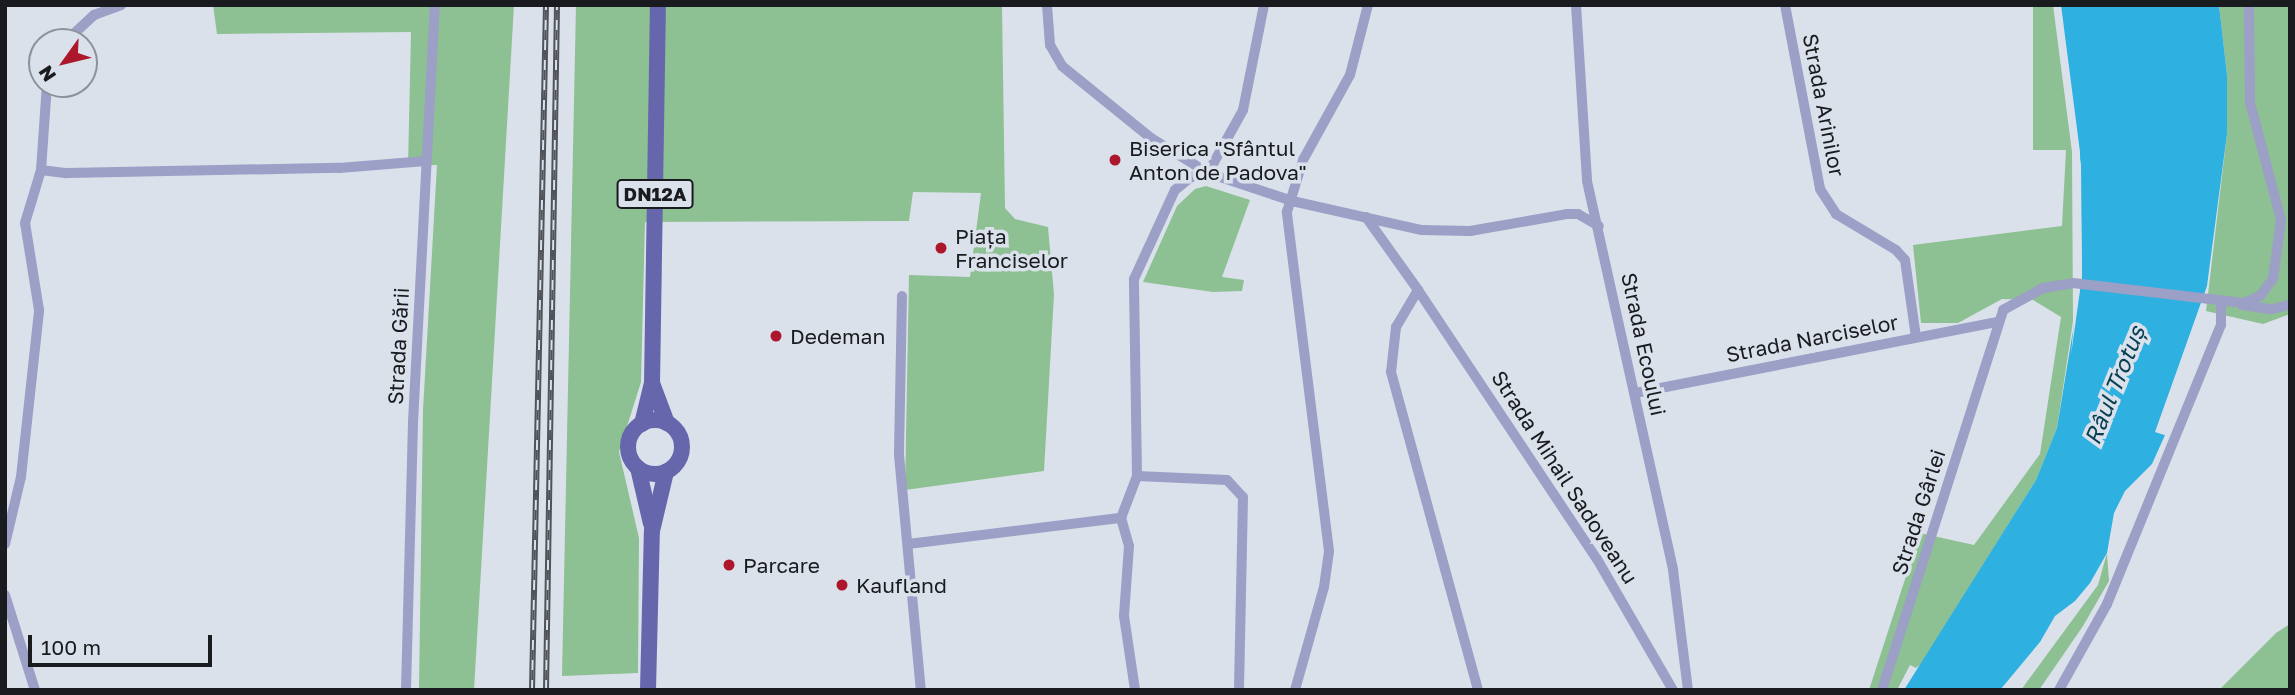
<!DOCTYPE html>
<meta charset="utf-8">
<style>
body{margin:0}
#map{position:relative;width:2295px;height:695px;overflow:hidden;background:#dae1eb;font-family:"Golos Text",sans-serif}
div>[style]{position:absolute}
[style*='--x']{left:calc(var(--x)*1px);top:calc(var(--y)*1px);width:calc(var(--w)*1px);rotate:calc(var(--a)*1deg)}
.green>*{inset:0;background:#8dc092}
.water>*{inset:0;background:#2eb0e1}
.pier>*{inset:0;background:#dae1eb}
.minor>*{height:10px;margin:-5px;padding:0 5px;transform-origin:5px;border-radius:5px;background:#9c9fc6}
.primary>*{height:16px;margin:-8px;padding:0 8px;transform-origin:8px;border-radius:8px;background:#6666ad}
.primary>.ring{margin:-8px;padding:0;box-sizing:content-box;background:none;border:16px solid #6666ad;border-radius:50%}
.rail>*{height:6px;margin-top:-3px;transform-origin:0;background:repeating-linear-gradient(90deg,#dae1eb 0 10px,#505359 0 20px);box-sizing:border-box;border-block:2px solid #505359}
.dots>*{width:19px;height:19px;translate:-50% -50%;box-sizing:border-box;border:4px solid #dae1eb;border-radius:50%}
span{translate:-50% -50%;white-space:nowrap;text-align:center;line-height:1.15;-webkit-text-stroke:7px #dae1eb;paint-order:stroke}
.shield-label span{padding:2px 5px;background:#dae1eb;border:2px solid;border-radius:5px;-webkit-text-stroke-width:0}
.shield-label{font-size:19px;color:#191b1f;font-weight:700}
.street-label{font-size:21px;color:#191b1f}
.poi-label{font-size:21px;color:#191b1f}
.left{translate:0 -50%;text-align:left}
.water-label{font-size:23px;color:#094054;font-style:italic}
.frame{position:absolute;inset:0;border:7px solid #191b1f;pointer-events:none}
.north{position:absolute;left:28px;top:28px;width:70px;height:70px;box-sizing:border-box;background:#dae1eb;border:2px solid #8d9299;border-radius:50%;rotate:236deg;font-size:19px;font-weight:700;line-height:28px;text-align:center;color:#191b1f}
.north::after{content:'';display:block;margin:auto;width:24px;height:32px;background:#ac172c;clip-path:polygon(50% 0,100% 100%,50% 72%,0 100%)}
.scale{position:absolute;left:28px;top:635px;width:184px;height:32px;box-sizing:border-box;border:4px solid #191b1f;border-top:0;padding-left:9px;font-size:21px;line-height:24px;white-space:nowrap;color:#191b1f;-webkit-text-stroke:5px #dae1eb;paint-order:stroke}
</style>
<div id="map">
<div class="green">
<i style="clip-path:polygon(213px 5px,514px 5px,474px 690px,419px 690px,423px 410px,437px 165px,408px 166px,411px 32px,217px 34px)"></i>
<i style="clip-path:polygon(576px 5px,1002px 5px,1005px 208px,1015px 219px,1048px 227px,1054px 294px,1044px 471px,905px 490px,909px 275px,970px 277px,981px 193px,913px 192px,909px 221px,645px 222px,641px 382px,619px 452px,639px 538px,638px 673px,562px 676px)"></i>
<i style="clip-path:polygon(2033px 5px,2053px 5px,2072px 152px,2073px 321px,2057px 428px,2036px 480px,1921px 664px,1916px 668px,1910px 665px,1897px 690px,1869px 690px,1920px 533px,1974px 545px,2040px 454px,2061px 317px,2033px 300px,2002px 299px,1958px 323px,1921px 323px,1913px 245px,2062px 226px,2066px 150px,2033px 150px)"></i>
<i style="clip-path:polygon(2219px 5px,2290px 5px,2290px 314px,2263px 324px,2206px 311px,2227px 134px,2227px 75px)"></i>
<i style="clip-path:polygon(1206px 186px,1250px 200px,1222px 277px,1244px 280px,1242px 291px,1213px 292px,1143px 282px,1177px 206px,1195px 189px)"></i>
<i style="clip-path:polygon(2107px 553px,2109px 581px,2083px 626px,2039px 690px,2021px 690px,2098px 585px)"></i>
<i style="clip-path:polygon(2290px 624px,2290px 690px,2219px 690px,2276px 633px)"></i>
</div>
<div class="water">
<i style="clip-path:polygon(2061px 5px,2219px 5px,2227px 75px,2227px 134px,2207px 286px,2156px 432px,2165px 435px,2152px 464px,2125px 491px,2114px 513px,2107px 553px,2090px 583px,2075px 601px,2055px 616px,2040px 642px,2000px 690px,1904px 690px,2036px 480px,2057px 428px,2082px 276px,2080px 152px)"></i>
</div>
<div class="pier">
<i style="clip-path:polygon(2057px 5px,2081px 165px,2082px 276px,2071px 355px,2078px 275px,2078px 165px)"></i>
<i style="clip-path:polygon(2207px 286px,2160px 430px,2165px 435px,2155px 432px)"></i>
</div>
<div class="minor">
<i style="--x:1047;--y:5;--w:40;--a:85.7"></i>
<i style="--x:1050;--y:45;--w:24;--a:60"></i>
<i style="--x:1062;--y:66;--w:114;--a:39"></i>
<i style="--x:1151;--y:138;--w:67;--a:31.6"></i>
<i style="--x:1208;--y:173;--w:89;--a:18.4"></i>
<i style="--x:1292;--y:201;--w:133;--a:12.6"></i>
<i style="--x:1422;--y:230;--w:48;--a:1.2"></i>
<i style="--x:1470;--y:231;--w:98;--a:-9.9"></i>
<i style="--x:1567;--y:214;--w:11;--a:0"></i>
<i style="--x:1578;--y:214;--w:24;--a:30"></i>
<i style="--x:1576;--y:5;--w:176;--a:86.4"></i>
<i style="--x:1587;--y:181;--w:398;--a:77.5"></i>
<i style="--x:1673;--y:570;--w:121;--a:82.9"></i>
<i style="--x:1785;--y:5;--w:187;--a:79.2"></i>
<i style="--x:1820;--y:189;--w:30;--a:57"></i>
<i style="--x:1836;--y:214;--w:70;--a:31"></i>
<i style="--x:1896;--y:250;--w:13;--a:48"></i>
<i style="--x:1905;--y:260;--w:78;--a:81.9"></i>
<i style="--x:65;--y:42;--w:40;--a:-43"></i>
<i style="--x:94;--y:15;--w:29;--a:-20"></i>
<i style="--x:41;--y:170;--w:26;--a:7"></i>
<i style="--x:67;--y:173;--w:272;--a:-1.1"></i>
<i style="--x:339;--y:168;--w:87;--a:-4.6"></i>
<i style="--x:1208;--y:173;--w:72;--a:-60.9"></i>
<i style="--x:1243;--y:110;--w:107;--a:-78.7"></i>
<i style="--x:1366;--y:217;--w:90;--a:54.5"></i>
<i style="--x:1418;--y:290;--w:43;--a:120.7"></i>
<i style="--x:1396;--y:327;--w:45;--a:96.3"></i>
<i style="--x:1391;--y:372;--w:330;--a:74.7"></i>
<i style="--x:1418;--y:290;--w:323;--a:56.4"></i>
<i style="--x:1597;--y:559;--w:151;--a:59.9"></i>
<i style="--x:902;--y:296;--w:159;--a:91.1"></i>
<i style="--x:899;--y:455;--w:236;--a:84.7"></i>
<i style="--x:2242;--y:305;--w:30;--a:8"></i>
<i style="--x:2272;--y:309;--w:18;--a:-13"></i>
<i style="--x:1635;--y:393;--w:368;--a:-11.1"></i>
<i style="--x:1137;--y:476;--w:90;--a:2.5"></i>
<i style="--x:1227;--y:480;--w:23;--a:47"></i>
<i style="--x:1243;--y:497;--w:193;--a:91.2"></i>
<i style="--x:1121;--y:518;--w:29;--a:74"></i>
<i style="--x:1129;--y:546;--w:70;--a:94.1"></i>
<i style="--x:1124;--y:616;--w:75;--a:81.5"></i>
<i style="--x:5;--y:544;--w:69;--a:-76.6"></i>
<i style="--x:21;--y:477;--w:168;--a:-83.8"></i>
<i style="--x:39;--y:310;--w:88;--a:-99.1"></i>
<i style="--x:25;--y:223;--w:55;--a:-73.2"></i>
<i style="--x:41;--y:170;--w:86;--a:-86"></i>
<i style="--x:908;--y:544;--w:215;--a:-7"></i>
<i style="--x:1121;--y:518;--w:45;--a:-69.1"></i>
<i style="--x:1137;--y:476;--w:197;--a:-90.9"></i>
<i style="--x:1134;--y:279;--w:98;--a:-65.3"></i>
<i style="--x:1175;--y:190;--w:21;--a:-39"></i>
<i style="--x:1191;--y:177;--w:17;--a:-13"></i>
<i style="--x:5;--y:595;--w:100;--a:72.5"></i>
<i style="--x:406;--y:690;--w:268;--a:-88.5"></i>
<i style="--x:413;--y:422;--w:418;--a:-87"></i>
<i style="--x:1295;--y:690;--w:107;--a:-74.3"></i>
<i style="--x:1324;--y:587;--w:36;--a:-82"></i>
<i style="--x:1329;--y:551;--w:342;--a:-97.1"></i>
<i style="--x:1287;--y:212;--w:54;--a:-72.9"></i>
<i style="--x:1303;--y:160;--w:97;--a:-61.1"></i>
<i style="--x:1350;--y:75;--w:72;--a:-75.6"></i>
<i style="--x:1882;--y:690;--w:399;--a:-72.3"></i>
<i style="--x:2003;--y:310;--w:46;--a:-28.8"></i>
<i style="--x:2043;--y:288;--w:30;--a:-9"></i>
<i style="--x:2073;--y:283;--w:172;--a:6.7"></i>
<i style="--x:2244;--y:303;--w:17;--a:-24"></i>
<i style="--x:2260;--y:296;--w:21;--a:-53"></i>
<i style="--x:2273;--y:279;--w:60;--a:-82.3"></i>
<i style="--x:2281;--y:220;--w:121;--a:-104.8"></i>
<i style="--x:2250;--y:103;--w:98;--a:-90.6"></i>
<i style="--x:2059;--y:690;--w:98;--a:-60.8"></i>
<i style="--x:2107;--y:604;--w:301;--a:-67.8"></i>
<i style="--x:2221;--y:325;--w:22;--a:-90"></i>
</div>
<div class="primary">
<i style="--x:652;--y:383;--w:43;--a:69.4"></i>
<i class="ring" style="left:628px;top:420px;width:38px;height:38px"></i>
<i style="--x:642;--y:424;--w:42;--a:-76.3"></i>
<i style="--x:652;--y:383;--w:378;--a:-89.1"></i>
<i style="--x:638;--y:468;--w:57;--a:76.9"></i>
<i style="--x:648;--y:690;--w:159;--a:-88.6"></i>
<i style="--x:652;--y:531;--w:61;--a:-76.7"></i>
</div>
<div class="rail">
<i style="--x:532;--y:690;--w:685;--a:-88.83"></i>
<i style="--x:546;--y:690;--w:685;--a:-89.08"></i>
</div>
<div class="dots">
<i style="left:1115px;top:160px;background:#ac172c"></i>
<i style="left:941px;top:248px;background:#ac172c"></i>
<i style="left:776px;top:336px;background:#ac172c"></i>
<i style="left:729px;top:565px;background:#ac172c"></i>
<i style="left:842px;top:585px;background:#ac172c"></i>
</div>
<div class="shield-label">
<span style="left:655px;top:194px">DN12A</span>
</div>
<div class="street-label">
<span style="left:1824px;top:105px;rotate:79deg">Strada Arinilor</span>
<span style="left:1812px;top:338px;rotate:-11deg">Strada Narciselor</span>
<span style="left:1644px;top:344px;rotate:78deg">Strada Ecoului</span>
<span style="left:398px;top:346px;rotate:-87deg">Strada Gării</span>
<span style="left:1565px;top:477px;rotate:57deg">Strada Mihail Sadoveanu</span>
<span style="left:1918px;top:512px;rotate:-72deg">Strada Gârlei</span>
</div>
<div class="poi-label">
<span class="left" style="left:1129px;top:160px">Biserica "Sfântul<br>Anton de Padova"</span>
<span class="left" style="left:955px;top:248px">Piața<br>Franciselor</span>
<span class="left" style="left:790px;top:336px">Dedeman</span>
<span class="left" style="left:743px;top:565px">Parcare</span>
<span class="left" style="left:856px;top:585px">Kaufland</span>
</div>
<div class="water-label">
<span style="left:2114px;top:385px;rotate:-68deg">Râul Trotuș</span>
</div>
<div class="frame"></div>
<div class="north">N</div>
<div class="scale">100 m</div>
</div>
